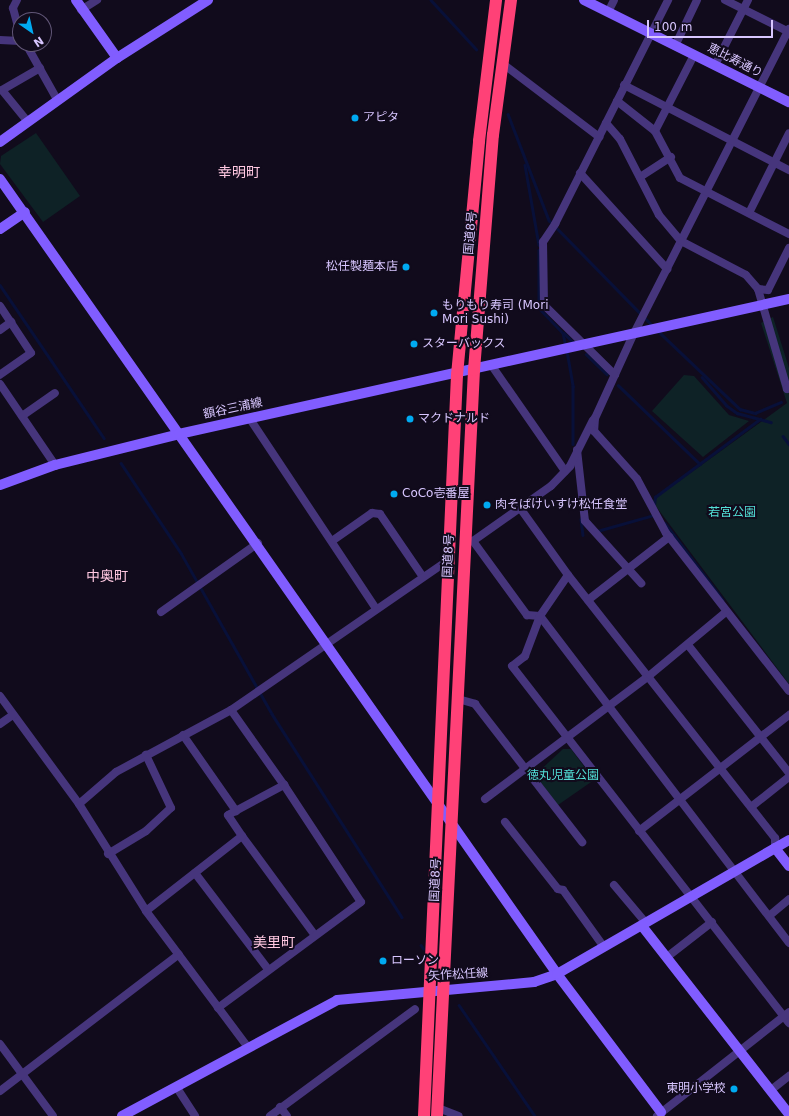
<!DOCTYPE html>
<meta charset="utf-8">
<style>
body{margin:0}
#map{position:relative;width:789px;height:1116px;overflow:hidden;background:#110b1c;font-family:"DejaVu Sans","Noto Sans JP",sans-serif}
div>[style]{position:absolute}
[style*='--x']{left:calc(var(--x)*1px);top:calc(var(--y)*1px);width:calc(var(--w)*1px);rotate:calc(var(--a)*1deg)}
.green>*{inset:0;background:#0e2226}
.stream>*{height:2.5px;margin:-1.25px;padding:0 1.25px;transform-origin:1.25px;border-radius:1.25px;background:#081039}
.street>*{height:8px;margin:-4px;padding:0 4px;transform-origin:4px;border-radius:4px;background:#46357c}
.secondary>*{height:10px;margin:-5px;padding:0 5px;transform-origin:5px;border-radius:5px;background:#815dff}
.highway>*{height:12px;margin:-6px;padding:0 6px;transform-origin:6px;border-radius:6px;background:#ff4177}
.dots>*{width:11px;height:11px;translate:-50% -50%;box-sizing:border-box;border:2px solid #110b1c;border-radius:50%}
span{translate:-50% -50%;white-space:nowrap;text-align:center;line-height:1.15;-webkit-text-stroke:4px #110b1c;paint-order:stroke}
.street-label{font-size:12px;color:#d8c6ff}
.poi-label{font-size:12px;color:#d8c6ff}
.left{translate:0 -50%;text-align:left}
.right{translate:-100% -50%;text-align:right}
.park-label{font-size:12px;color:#53dfd7}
.quarter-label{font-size:14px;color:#ffc8e1}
.north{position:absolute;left:12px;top:12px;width:40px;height:40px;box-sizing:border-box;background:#110b1c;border:1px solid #615677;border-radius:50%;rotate:146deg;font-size:11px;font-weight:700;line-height:16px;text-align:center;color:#d8c6ff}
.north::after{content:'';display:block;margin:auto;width:14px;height:18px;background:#00aaf1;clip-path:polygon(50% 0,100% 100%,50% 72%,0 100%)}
.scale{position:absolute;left:647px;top:20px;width:126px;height:18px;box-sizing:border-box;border:2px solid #d8c6ff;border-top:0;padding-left:5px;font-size:12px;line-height:14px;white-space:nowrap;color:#d8c6ff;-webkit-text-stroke:3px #110b1c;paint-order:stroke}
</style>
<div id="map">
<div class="green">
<i style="clip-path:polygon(36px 133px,80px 196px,43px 222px,0 164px,1px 156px)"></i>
<i style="clip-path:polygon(773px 317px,789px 368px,789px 684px,652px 501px,787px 403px,761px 323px)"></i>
<i style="clip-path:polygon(684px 375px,694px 376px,729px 415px,749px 421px,703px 457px,652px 411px)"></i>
<i style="clip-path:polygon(563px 749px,571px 749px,594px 780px,558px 805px,535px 775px)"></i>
</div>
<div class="stream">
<i style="--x:431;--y:0;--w:67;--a:47.4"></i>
<i style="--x:508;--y:114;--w:114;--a:68.9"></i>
<i style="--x:549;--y:220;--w:132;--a:45.6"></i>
<i style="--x:525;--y:165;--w:81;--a:80.1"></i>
<i style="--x:539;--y:250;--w:58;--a:90"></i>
<i style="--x:539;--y:308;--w:35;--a:46"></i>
<i style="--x:563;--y:333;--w:14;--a:78"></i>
<i style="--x:0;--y:285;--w:185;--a:55.8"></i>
<i style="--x:645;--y:318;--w:13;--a:45"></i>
<i style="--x:657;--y:330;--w:115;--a:43.6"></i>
<i style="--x:740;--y:409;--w:16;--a:15"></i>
<i style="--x:755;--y:413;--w:28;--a:-23"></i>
<i style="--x:564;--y:333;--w:13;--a:45"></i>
<i style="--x:567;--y:351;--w:36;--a:80"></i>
<i style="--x:573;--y:386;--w:58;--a:90"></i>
<i style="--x:586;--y:354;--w:29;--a:44"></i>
<i style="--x:702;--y:377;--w:37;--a:49"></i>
<i style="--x:726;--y:405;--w:14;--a:36"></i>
<i style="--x:737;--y:413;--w:35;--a:15"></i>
<i style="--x:618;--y:385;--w:114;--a:43.9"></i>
<i style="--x:783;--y:436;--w:10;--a:53"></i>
<i style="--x:121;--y:463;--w:108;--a:56.3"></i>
<i style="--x:181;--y:553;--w:185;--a:60.5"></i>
<i style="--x:272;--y:714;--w:241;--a:57.4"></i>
<i style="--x:654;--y:505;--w:8;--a:-83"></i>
<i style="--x:655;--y:497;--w:131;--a:-36.6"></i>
<i style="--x:581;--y:519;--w:16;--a:83"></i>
<i style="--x:665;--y:523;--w:96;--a:53"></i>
<i style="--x:597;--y:531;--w:59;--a:-15.7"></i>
<i style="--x:421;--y:945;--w:4;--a:56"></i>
<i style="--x:459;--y:1005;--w:135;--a:55.6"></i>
</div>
<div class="street">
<i style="--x:17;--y:0;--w:9;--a:117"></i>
<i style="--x:13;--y:8;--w:28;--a:75"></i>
<i style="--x:725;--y:0;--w:72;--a:26.6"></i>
<i style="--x:81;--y:10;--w:19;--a:-32"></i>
<i style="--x:608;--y:12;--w:13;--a:-63"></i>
<i style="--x:789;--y:29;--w:341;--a:117"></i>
<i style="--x:634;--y:333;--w:94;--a:114.6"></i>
<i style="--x:595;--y:418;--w:13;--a:94"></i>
<i style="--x:594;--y:431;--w:64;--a:48.1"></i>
<i style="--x:637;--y:479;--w:61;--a:61.8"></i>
<i style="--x:666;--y:533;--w:200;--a:52.1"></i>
<i style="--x:0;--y:40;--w:20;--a:3"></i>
<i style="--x:26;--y:44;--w:65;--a:60.7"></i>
<i style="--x:675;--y:46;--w:51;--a:-64.4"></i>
<i style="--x:503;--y:64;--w:121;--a:37.2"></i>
<i style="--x:715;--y:65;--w:73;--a:-63.1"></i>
<i style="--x:624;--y:85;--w:186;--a:27.3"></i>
<i style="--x:617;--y:101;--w:48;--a:38.3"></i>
<i style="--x:655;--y:131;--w:53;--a:62"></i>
<i style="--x:680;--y:178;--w:123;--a:27.2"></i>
<i style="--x:28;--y:122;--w:41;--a:-129.1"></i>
<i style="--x:2;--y:90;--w:44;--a:-30.1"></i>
<i style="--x:606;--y:123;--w:21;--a:49"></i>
<i style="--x:620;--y:139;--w:85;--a:62.8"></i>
<i style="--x:659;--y:215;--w:34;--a:50"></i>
<i style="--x:681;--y:241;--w:73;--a:27.6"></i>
<i style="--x:746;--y:275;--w:18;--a:49"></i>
<i style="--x:758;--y:289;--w:104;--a:73.8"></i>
<i style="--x:787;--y:389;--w:3;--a:-45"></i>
<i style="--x:655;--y:131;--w:85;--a:-62.8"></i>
<i style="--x:580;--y:173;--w:130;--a:47.8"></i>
<i style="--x:640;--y:177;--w:37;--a:-33"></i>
<i style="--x:749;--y:213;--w:89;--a:-63.4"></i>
<i style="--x:758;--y:289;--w:10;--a:6"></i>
<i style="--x:768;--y:290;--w:47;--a:-63.4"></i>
<i style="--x:0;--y:306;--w:56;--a:56.6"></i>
<i style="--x:31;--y:353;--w:38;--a:145"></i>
<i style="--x:0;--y:330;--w:14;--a:-36"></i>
<i style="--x:492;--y:366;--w:128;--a:55.2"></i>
<i style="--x:615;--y:375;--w:100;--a:-135.4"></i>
<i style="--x:544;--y:305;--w:63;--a:-90.9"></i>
<i style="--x:543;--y:242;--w:22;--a:-56"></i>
<i style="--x:555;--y:224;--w:251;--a:-63.2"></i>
<i style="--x:0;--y:384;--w:98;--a:55.8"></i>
<i style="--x:22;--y:416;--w:40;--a:-34.9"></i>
<i style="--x:250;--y:419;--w:228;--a:56.4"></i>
<i style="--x:577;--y:450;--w:71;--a:83.6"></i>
<i style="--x:585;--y:521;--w:84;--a:47.9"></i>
<i style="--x:520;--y:508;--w:82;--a:54.4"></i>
<i style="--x:568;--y:575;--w:335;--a:51.8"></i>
<i style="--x:775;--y:838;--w:10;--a:90"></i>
<i style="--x:464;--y:540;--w:9;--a:6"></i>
<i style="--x:473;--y:541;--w:92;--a:53.9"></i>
<i style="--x:527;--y:615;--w:13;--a:4"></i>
<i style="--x:540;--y:616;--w:411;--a:52.7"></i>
<i style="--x:332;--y:541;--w:49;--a:-35"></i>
<i style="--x:372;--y:513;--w:8;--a:7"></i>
<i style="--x:380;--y:514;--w:76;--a:55.7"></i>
<i style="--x:473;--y:541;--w:95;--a:-35.2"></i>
<i style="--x:551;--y:486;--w:28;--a:-46"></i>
<i style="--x:570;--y:466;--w:51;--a:-63.4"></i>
<i style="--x:568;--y:575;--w:50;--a:124.3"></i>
<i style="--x:540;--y:616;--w:43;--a:110.6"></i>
<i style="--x:525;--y:656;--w:16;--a:142"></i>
<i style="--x:512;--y:666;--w:452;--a:52.2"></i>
<i style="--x:588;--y:600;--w:103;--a:-37.9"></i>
<i style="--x:161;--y:612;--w:119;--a:-35.4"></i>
<i style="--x:688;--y:645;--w:163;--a:51.7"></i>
<i style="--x:0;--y:696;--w:134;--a:53.8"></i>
<i style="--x:79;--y:804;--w:126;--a:57.9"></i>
<i style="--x:146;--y:911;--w:169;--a:53.2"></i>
<i style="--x:458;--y:699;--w:18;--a:16"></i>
<i style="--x:475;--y:704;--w:175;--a:52.2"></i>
<i style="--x:231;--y:710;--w:92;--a:54.8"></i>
<i style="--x:0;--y:724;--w:16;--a:-35"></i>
<i style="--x:183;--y:735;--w:93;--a:55.1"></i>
<i style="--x:485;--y:799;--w:206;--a:-36.9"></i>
<i style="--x:650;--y:675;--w:99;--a:-39.7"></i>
<i style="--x:79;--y:804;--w:49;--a:-40.9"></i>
<i style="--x:116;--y:772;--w:131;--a:-28.3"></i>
<i style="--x:231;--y:710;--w:266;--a:-34.6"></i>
<i style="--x:751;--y:807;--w:48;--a:-38.3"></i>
<i style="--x:505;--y:822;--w:85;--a:51.7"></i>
<i style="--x:558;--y:889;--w:5;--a:11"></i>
<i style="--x:563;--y:890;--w:70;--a:54.3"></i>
<i style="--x:639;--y:831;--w:190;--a:-37.7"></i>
<i style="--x:242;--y:836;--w:122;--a:53.7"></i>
<i style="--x:108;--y:854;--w:44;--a:-31.2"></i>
<i style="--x:146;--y:831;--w:34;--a:-43"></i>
<i style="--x:171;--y:808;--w:59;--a:-115.3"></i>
<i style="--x:195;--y:873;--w:119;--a:52.8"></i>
<i style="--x:614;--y:885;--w:50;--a:49.9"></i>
<i style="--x:146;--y:911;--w:122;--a:-38"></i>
<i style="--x:242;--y:836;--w:25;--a:-124"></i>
<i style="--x:228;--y:815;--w:64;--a:-28.2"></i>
<i style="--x:284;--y:785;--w:140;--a:56.7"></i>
<i style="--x:361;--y:902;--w:178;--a:143.5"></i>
<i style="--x:769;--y:916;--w:26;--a:-40"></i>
<i style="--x:667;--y:957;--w:57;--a:-37.9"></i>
<i style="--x:0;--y:1044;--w:89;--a:53.6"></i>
<i style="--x:177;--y:1088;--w:33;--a:57"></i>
<i style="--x:771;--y:1090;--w:23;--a:-38"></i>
<i style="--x:0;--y:1091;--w:225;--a:-37.4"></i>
<i style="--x:280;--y:1107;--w:11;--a:52"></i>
<i style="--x:438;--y:1108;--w:22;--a:21"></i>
<i style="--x:270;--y:1116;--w:180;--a:-36.4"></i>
<i style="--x:657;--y:1116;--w:168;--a:-38.2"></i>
</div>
<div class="secondary">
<i style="--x:76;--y:0;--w:71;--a:54.7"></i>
<i style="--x:584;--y:0;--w:229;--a:26.5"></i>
<i style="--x:0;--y:142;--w:144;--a:-35.7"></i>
<i style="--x:117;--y:58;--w:108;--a:-32.5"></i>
<i style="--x:0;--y:179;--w:971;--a:54.98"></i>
<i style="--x:557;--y:974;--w:173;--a:53"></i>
<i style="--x:0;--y:229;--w:30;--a:-34"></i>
<i style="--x:0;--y:485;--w:59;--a:-20"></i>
<i style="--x:55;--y:465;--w:128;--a:-14"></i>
<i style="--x:179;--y:434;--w:625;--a:-12.48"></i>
<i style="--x:775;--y:848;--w:23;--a:52"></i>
<i style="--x:642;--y:926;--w:239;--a:52"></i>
<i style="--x:122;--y:1116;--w:244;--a:-28.3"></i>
<i style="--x:337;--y:1000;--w:198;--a:-5.2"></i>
<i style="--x:534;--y:982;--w:24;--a:-19"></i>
<i style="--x:557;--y:974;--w:268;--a:-30"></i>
</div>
<div class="highway">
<i style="--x:424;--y:1116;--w:742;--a:-87.45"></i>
<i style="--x:457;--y:375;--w:235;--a:-84.6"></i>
<i style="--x:479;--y:141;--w:142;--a:-83.1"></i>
<i style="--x:437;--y:1116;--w:747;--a:-87.16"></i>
<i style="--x:474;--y:370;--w:236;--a:-85.4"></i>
<i style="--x:493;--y:135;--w:136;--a:-82.4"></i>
</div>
<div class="dots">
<i style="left:355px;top:118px;background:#00aaf1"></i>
<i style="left:406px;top:267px;background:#00aaf1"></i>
<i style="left:434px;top:313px;background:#00aaf1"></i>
<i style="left:414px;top:344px;background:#00aaf1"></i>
<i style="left:410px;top:419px;background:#00aaf1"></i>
<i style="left:394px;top:494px;background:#00aaf1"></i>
<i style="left:487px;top:505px;background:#00aaf1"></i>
<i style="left:383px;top:961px;background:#00aaf1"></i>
<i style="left:734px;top:1089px;background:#00aaf1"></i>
</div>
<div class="street-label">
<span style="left:735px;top:61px;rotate:27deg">恵比寿通り</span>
<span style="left:471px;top:233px;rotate:-85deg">国道8号</span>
<span style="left:233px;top:409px;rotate:-12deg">額谷三浦線</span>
<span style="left:449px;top:556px;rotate:-87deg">国道8号</span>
<span style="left:436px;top:880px;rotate:-87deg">国道8号</span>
<span style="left:458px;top:975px;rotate:-3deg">矢作松任線</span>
</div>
<div class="poi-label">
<span class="left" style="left:363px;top:118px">アピタ</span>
<span class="right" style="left:398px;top:267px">松任製麺本店</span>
<span class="left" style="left:442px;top:313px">もりもり寿司 (Mori<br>Mori Sushi)</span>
<span class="left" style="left:422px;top:344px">スターバックス</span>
<span class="left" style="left:418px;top:419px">マクドナルド</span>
<span class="left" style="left:402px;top:494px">CoCo壱番屋</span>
<span class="left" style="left:495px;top:505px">肉そばけいすけ松任食堂</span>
<span class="left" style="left:391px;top:961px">ローソン</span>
<span class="right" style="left:726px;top:1089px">東明小学校</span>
</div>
<div class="park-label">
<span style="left:732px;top:513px">若宮公園</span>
<span style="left:563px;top:776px">徳丸児童公園</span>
</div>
<div class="quarter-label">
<span style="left:239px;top:172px">幸明町</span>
<span style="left:107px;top:576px">中奥町</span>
<span style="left:274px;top:942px">美里町</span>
</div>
<div class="north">N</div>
<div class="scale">100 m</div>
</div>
